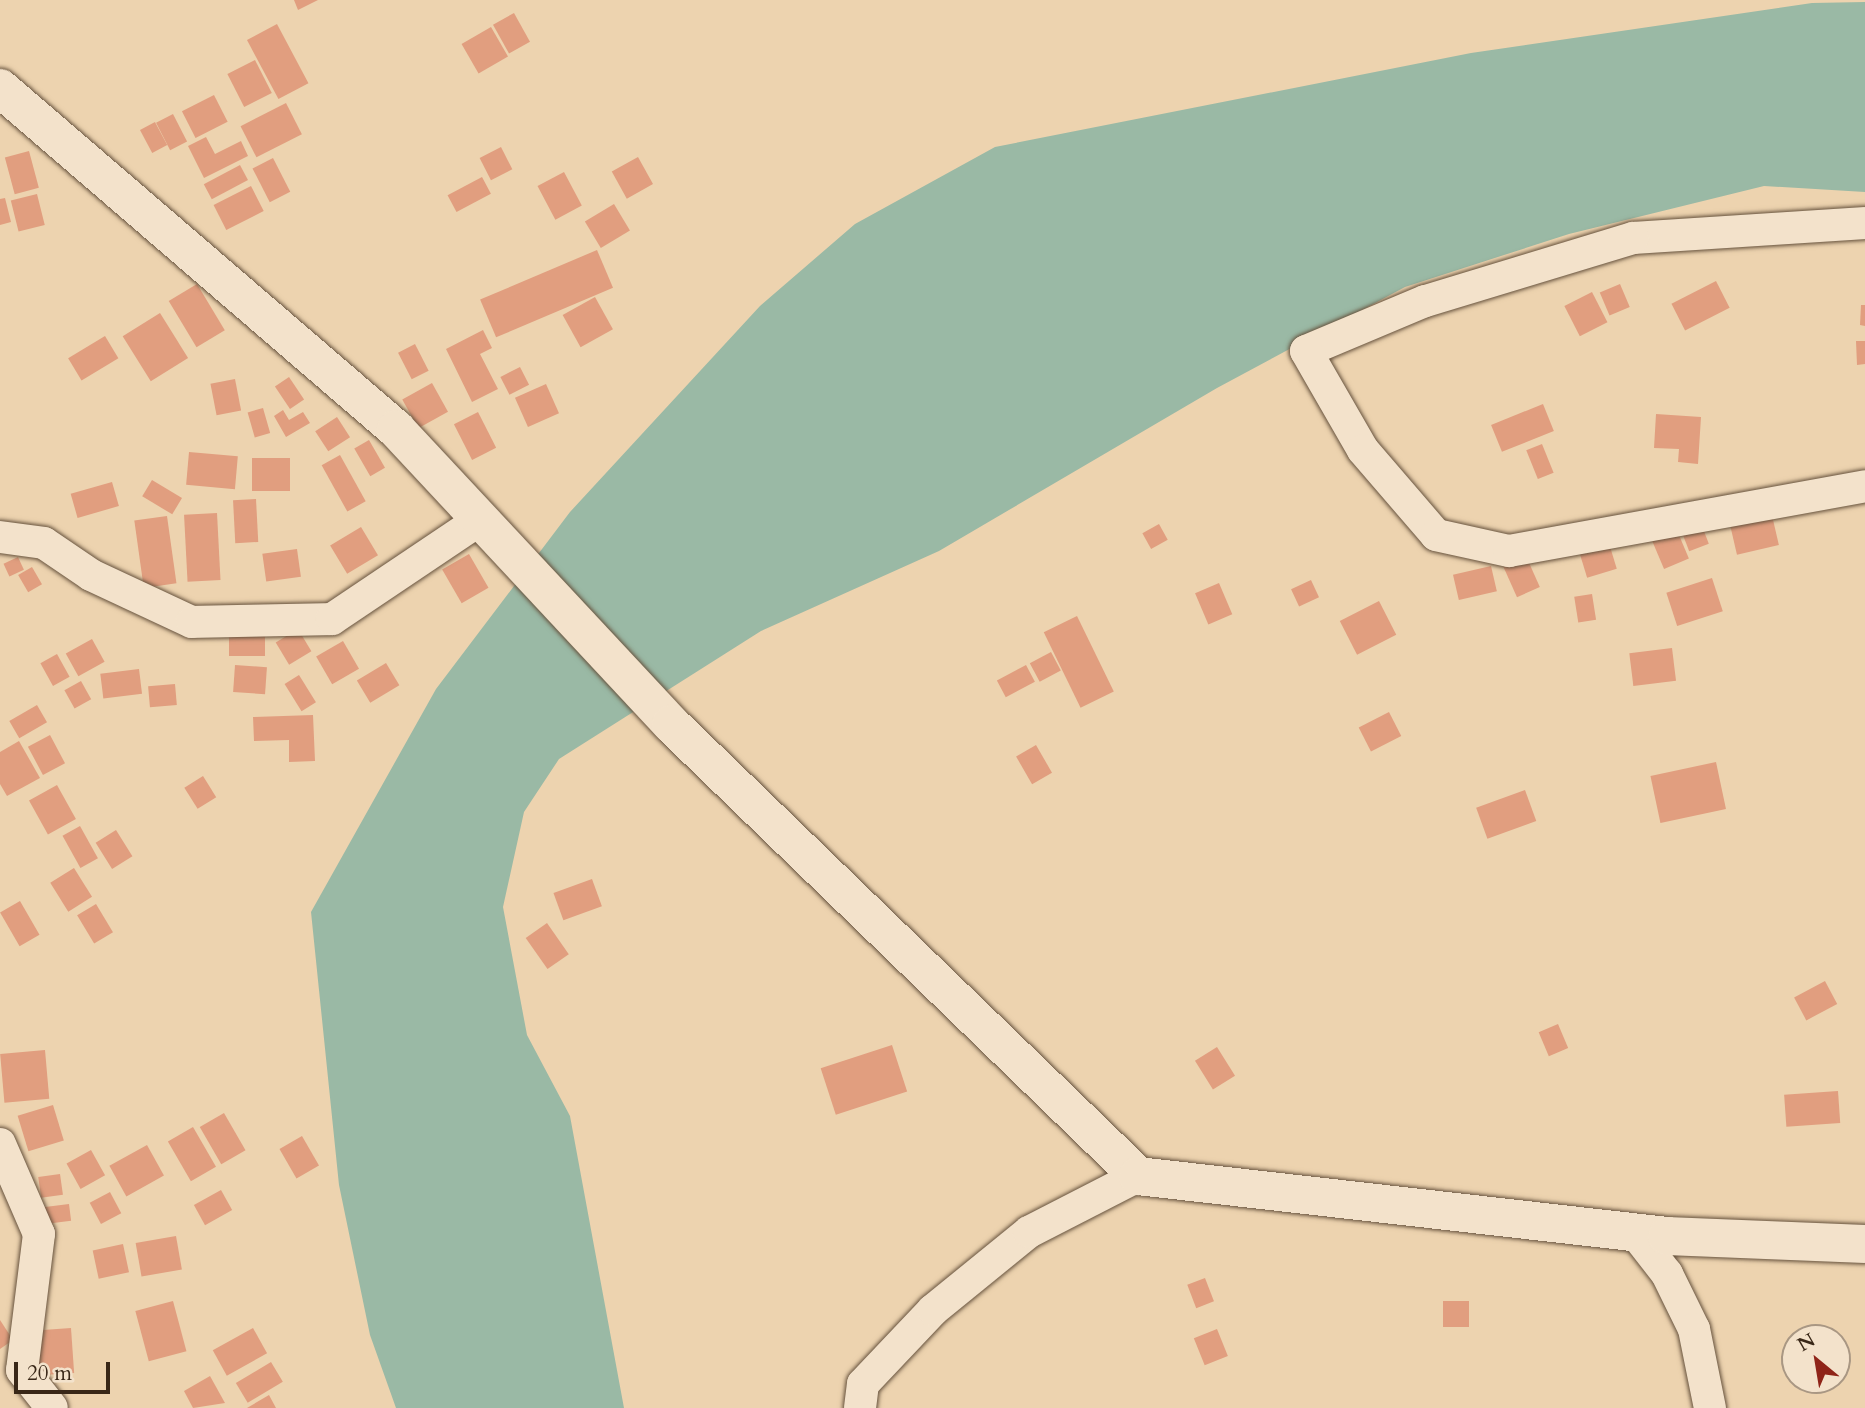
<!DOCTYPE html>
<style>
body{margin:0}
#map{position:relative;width:1865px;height:1408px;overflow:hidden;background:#edd3af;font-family:Cardo,serif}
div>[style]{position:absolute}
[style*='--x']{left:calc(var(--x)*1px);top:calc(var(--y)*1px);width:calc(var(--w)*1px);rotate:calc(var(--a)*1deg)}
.water>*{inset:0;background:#9ab9a5}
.building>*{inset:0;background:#e19e7f;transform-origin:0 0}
.roads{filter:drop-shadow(0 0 2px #66523d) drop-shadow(0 0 2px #66523d)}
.minor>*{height:32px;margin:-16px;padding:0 16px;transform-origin:16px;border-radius:16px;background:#f3e2cb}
.tertiary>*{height:38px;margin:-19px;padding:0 19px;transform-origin:19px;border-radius:19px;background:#f3e2cb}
span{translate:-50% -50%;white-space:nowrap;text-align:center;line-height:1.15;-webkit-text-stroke:7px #f3e2cb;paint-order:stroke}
.north{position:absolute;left:1781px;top:1324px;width:70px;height:70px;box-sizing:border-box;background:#f3e2cb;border:2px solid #a99783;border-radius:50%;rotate:330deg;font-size:19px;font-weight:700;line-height:28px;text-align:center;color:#392717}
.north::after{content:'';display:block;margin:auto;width:24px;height:32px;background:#8f2418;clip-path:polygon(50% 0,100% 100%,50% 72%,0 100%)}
.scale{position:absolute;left:14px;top:1362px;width:96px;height:32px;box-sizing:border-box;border:4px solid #392717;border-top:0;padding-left:9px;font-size:21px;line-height:24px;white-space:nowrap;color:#392717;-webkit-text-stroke:5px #f3e2cb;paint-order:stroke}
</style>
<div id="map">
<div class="water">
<i style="clip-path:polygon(1865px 2px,1865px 192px,1764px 186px,1569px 234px,1405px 287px,1217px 388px,939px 551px,761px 631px,559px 759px,524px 812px,503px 907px,527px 1035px,570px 1116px,624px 1408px,396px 1408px,370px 1335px,339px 1185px,311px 912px,436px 689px,570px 512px,760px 306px,855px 224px,995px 147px,1471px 53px,1812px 3px)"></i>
</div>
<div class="building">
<i style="clip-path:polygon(294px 0,318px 0,298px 10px)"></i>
<i style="left:514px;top:13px;width:33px;height:24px;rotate:61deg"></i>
<i style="left:277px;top:24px;width:67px;height:34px;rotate:62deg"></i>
<i style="left:491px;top:27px;width:34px;height:34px;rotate:60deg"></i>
<i style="left:255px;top:60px;width:37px;height:31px;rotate:63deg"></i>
<i style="left:214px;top:95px;width:30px;height:36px;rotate:63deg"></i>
<i style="left:286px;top:103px;width:35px;height:51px;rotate:63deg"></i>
<i style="left:173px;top:114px;width:31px;height:19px;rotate:63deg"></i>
<i style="left:155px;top:122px;width:26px;height:17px;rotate:62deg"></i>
<i style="clip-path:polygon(206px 137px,215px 154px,241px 141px,248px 156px,204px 178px,188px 146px)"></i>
<i style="left:501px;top:147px;width:25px;height:24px;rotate:63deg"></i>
<i style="left:29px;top:151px;width:38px;height:25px;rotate:75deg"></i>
<i style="left:638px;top:157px;width:31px;height:30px;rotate:61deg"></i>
<i style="left:273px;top:158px;width:38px;height:23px;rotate:63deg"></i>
<i style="left:240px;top:165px;width:17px;height:41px;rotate:62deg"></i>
<i style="left:564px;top:172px;width:38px;height:30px;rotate:62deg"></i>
<i style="left:482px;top:177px;width:19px;height:39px;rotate:62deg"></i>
<i style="left:251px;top:186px;width:28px;height:42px;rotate:63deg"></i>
<i style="left:37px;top:194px;width:32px;height:27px;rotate:76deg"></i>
<i style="clip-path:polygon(5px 198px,11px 222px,0 225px,0 199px)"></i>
<i style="left:614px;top:204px;width:31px;height:34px;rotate:59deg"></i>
<i style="left:597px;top:250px;width:41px;height:127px;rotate:67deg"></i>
<i style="left:1716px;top:281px;width:30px;height:50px;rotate:63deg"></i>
<i style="left:197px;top:284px;width:54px;height:33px;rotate:59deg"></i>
<i style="left:1620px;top:284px;width:25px;height:22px;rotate:67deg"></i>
<i style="left:1592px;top:292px;width:34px;height:31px;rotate:63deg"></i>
<i style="left:595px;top:297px;width:37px;height:37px;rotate:61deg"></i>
<i style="clip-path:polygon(1861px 305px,1865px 305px,1865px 326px,1860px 325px)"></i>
<i style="left:160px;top:313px;width:53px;height:44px;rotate:58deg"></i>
<i style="clip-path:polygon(483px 330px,492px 348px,480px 354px,498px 389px,472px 402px,446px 349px)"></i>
<i style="left:105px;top:336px;width:26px;height:43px;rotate:59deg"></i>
<i style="clip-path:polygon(1856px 341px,1865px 341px,1865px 364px,1857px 365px)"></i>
<i style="left:415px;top:344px;width:30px;height:19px;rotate:63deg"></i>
<i style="left:520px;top:367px;width:20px;height:22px;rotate:63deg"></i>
<i style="left:289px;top:377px;width:27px;height:17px;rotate:56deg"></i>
<i style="left:235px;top:379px;width:32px;height:25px;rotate:79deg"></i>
<i style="left:432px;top:383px;width:33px;height:34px;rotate:61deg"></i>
<i style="left:546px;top:384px;width:32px;height:34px;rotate:66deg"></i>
<i style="left:1543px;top:404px;width:29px;height:56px;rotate:68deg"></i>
<i style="left:263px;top:408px;width:26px;height:16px;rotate:74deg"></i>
<i style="clip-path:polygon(283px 410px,289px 420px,303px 412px,310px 423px,286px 437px,274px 416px)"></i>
<i style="left:478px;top:412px;width:40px;height:27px;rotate:63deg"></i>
<i style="clip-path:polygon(1656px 414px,1701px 417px,1698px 464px,1678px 462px,1679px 449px,1654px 448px)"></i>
<i style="left:337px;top:417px;width:24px;height:26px;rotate:57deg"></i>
<i style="left:369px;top:440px;width:32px;height:17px;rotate:60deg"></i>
<i style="left:1542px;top:444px;width:31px;height:17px;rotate:68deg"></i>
<i style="left:189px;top:452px;width:49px;height:33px;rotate:5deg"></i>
<i style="left:340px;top:455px;width:53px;height:21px;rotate:61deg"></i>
<i style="left:290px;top:458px;width:33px;height:38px;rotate:90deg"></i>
<i style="left:152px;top:480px;width:35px;height:19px;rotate:31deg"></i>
<i style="left:112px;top:482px;width:25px;height:43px;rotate:74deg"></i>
<i style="left:256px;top:499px;width:43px;height:23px;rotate:87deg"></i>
<i style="left:1771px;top:511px;width:35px;height:43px;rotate:77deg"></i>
<i style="left:217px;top:513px;width:67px;height:33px;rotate:87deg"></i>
<i style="left:167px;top:516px;width:68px;height:33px;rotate:82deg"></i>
<i style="left:1159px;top:524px;width:18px;height:19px;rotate:61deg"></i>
<i style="left:1702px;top:526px;width:19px;height:21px;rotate:69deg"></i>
<i style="left:361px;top:527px;width:33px;height:36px;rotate:59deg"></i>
<i style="left:1676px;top:528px;width:33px;height:27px;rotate:67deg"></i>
<i style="left:1608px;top:540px;width:30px;height:31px;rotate:73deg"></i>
<i style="left:297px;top:549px;width:28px;height:35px;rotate:82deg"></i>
<i style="left:469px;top:554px;width:39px;height:31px;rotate:60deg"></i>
<i style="left:1526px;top:556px;width:34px;height:25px;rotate:66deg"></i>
<i style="left:18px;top:557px;width:14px;height:16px;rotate:65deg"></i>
<i style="left:1491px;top:566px;width:26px;height:39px;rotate:77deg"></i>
<i style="left:32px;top:567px;width:20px;height:16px;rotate:60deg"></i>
<i style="left:1712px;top:578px;width:35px;height:48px;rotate:72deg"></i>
<i style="left:1311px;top:580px;width:19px;height:22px;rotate:65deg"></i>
<i style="left:1219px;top:583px;width:34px;height:26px;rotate:67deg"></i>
<i style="left:1592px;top:594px;width:26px;height:18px;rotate:81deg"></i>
<i style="left:1379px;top:601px;width:38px;height:44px;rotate:63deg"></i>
<i style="left:1077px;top:616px;width:84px;height:37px;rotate:64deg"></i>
<i style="left:298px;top:629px;width:26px;height:26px;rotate:59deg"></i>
<i style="left:229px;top:635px;width:36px;height:21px"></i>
<i style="left:92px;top:639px;width:26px;height:30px;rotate:61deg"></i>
<i style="left:343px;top:641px;width:32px;height:31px;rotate:60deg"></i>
<i style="left:1672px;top:648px;width:33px;height:43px;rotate:83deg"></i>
<i style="left:1051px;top:652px;width:21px;height:24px;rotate:62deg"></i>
<i style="left:57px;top:654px;width:26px;height:19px;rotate:61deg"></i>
<i style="left:386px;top:663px;width:26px;height:34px;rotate:59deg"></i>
<i style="left:235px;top:665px;width:32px;height:27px;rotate:4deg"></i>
<i style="left:1026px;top:665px;width:19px;height:33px;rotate:62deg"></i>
<i style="left:139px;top:669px;width:25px;height:39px;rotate:83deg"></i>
<i style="left:299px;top:675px;width:32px;height:17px;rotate:58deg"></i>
<i style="left:81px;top:681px;width:21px;height:19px;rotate:61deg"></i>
<i style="left:175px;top:684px;width:21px;height:27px;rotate:85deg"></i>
<i style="left:37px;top:705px;width:20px;height:32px;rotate:60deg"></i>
<i style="left:1389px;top:712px;width:27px;height:34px;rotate:63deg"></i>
<i style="clip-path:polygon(313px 715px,315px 761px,289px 762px,289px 740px,254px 741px,253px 717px)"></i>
<i style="left:50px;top:735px;width:32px;height:25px;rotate:62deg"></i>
<i style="clip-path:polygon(19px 741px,40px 778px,7px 796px,0 784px,0 752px)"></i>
<i style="left:1036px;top:745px;width:32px;height:23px;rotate:60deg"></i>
<i style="left:1716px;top:762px;width:48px;height:67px;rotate:78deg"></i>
<i style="left:203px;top:776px;width:25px;height:22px;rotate:58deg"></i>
<i style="left:57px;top:785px;width:39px;height:32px;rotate:61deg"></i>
<i style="left:1525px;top:790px;width:33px;height:52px;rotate:70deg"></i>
<i style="left:80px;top:826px;width:37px;height:20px;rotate:61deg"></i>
<i style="left:116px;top:830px;width:31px;height:24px;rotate:58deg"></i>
<i style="left:74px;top:868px;width:34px;height:28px;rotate:58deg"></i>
<i style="left:592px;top:879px;width:29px;height:41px;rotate:70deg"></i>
<i style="left:20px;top:901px;width:39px;height:23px;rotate:60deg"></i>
<i style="left:96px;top:904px;width:33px;height:22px;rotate:59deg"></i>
<i style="left:547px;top:923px;width:38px;height:26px;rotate:55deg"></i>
<i style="left:1825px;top:981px;width:26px;height:35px;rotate:62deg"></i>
<i style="left:1558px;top:1024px;width:26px;height:21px;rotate:67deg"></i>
<i style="left:892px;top:1045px;width:49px;height:75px;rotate:72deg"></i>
<i style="left:1217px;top:1047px;width:34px;height:26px;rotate:58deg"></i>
<i style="left:45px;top:1050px;width:49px;height:45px;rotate:85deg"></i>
<i style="left:1838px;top:1091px;width:32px;height:54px;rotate:86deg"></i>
<i style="left:53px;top:1105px;width:37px;height:37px;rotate:73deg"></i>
<i style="left:224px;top:1113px;width:43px;height:28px;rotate:60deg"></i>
<i style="left:193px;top:1127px;width:46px;height:29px;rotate:60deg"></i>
<i style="left:302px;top:1136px;width:34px;height:26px;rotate:60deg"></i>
<i style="left:147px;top:1145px;width:35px;height:43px;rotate:61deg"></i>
<i style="left:91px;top:1150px;width:29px;height:28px;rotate:61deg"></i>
<i style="left:60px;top:1174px;width:21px;height:22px;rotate:82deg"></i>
<i style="left:221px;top:1190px;width:23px;height:31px;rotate:61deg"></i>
<i style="left:110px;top:1192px;width:24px;height:23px;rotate:62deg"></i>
<i style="left:69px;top:1204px;width:17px;height:26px;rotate:83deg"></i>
<i style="left:176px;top:1236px;width:34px;height:41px;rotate:80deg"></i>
<i style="left:123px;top:1244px;width:29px;height:31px;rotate:78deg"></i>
<i style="left:1205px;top:1278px;width:25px;height:19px;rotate:69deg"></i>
<i style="left:173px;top:1301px;width:52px;height:39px;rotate:75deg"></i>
<i style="left:1443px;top:1301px;width:26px;height:26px"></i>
<i style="clip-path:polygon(0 1320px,13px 1340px,0 1349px)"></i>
<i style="left:71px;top:1328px;width:45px;height:42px;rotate:86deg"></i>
<i style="left:253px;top:1328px;width:29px;height:46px;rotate:61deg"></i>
<i style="left:1217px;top:1329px;width:29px;height:25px;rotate:68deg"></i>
<i style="left:271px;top:1362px;width:23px;height:41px;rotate:59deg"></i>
<i style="clip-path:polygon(210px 1376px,225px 1403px,193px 1408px,184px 1391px)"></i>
<i style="clip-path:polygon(269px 1395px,276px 1408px,247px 1408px)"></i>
</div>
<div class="roads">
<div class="minor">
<i style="--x:1865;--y:223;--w:232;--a:176.3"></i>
<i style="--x:1633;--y:238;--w:217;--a:163.1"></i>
<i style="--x:1425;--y:301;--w:129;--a:157.2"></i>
<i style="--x:1306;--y:351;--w:114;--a:60.1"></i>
<i style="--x:1363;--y:450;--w:112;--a:49.3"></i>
<i style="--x:1436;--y:535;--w:75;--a:12.4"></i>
<i style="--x:1509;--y:551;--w:362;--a:-10.3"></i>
<i style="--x:0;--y:537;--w:44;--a:7.8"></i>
<i style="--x:44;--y:543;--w:57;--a:34.2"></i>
<i style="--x:91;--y:575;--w:111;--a:25"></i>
<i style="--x:192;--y:622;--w:140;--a:-1.2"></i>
<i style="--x:332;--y:619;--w:176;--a:-33.9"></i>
<i style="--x:0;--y:1144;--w:98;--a:66.6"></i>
<i style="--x:39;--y:1234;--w:137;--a:97.1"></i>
<i style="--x:22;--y:1370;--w:48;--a:51.7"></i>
<i style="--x:1635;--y:1233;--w:52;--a:52"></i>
<i style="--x:1667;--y:1274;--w:61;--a:63.9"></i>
<i style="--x:1694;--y:1329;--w:81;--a:78.6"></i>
<i style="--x:860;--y:1408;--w:24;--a:-83"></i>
<i style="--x:863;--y:1384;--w:102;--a:-46.6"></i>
<i style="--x:933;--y:1310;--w:124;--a:-39.1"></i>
<i style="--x:1029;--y:1232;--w:123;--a:-27.2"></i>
</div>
<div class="tertiary">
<i style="--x:0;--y:88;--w:523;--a:40.73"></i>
<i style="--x:396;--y:429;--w:403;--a:47"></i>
<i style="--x:671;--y:724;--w:650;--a:44.06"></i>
<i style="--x:1138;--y:1176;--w:532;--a:6.47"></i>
<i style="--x:1667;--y:1236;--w:198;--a:2.3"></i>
</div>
</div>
<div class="north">N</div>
<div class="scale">20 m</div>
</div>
